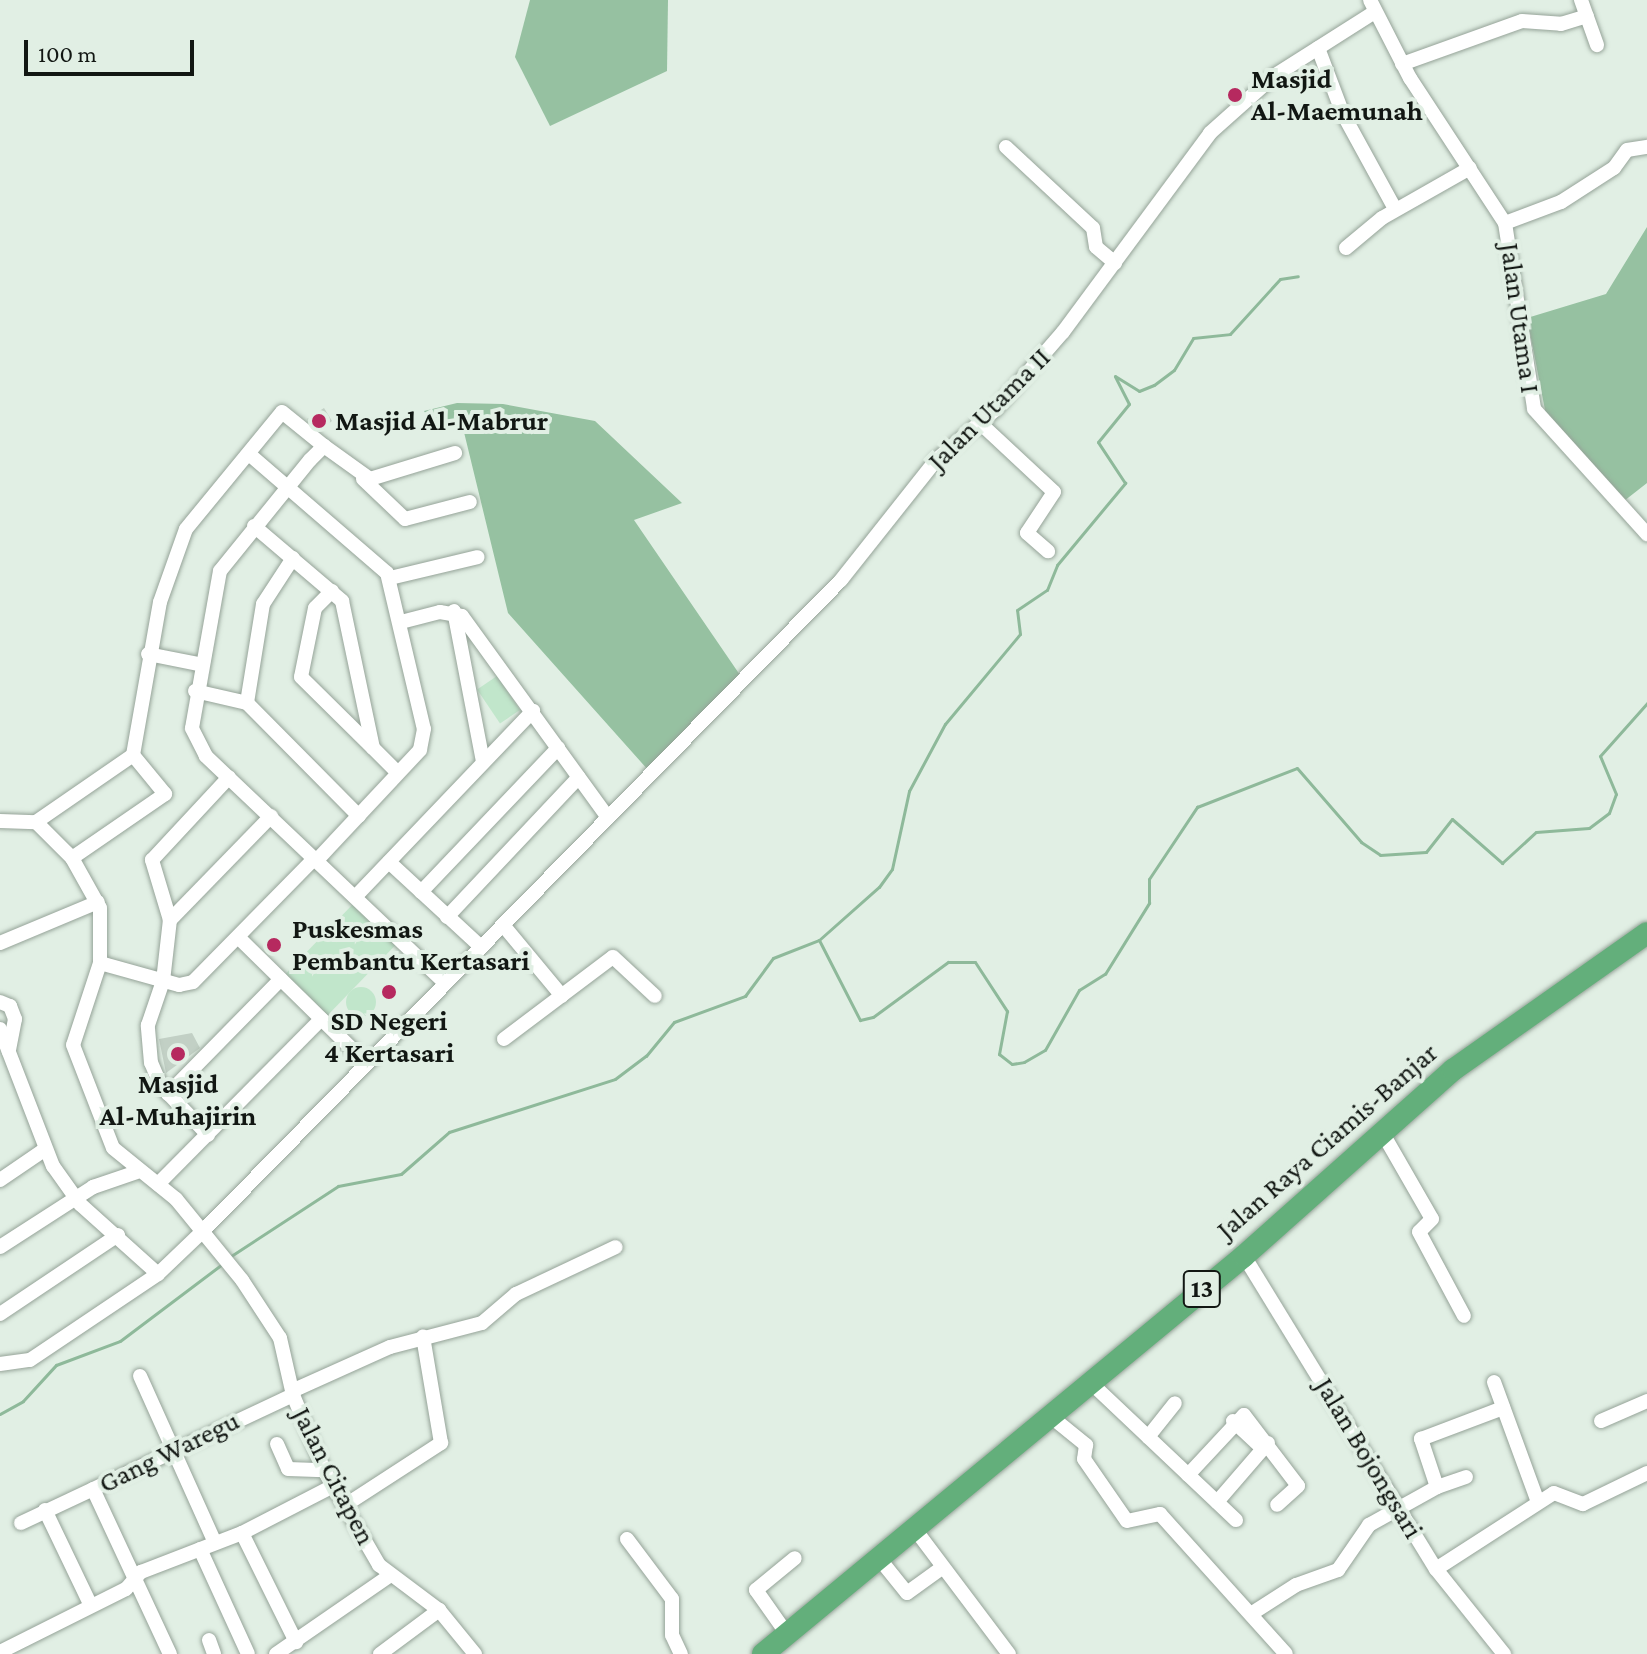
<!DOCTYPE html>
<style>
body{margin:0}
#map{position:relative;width:1647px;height:1654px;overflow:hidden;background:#e1efe4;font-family:"Crimson Pro",serif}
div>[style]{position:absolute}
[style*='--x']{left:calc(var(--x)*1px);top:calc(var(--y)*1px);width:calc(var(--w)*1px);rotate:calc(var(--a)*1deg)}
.green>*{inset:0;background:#c1e6cb;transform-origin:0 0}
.round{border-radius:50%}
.forest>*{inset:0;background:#96c1a1}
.stream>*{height:3px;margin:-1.5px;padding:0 1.5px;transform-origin:1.5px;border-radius:1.5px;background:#8eb99a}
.building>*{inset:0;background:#c2d0c5}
.roads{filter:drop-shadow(0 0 2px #95a398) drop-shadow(0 0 2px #95a398)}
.minor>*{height:14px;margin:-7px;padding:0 7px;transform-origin:7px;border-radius:7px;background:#fff}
.highway>*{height:22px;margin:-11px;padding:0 11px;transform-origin:11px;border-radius:11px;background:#63af7b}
.dots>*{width:22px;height:22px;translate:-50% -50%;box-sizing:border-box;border:4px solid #e1efe4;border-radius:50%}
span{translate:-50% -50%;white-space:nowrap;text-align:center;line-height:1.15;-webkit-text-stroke:8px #e1efe4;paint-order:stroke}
.shield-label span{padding:2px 6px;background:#e1efe4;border:2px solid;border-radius:6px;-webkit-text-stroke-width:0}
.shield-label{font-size:26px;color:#121713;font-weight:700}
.poi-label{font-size:28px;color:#121713;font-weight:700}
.left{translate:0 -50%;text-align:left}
.street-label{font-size:28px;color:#121713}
.scale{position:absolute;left:24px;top:40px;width:170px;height:36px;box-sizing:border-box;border:4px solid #121713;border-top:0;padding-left:10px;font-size:24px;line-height:28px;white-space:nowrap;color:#121713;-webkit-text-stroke:6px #e1efe4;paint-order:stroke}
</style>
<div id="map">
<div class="green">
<i style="left:497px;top:676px;width:41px;height:24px;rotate:56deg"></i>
<i style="left:355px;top:902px;width:59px;height:105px;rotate:44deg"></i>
<i class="round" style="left:346px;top:987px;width:30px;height:30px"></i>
</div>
<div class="forest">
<i style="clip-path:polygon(530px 0,668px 0,667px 71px,550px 126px,515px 57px)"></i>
<i style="clip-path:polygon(1647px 227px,1647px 483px,1624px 501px,1546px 415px,1527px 318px,1606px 294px)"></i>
<i style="clip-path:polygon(457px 403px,503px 404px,595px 421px,682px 503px,634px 520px,740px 675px,649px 771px,508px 613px,462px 424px,435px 429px,424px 411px)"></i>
</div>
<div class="stream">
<i style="--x:819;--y:940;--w:90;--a:62.9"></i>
<i style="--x:860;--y:1020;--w:13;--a:-13"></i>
<i style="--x:873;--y:1017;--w:93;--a:-36.3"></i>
<i style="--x:948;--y:962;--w:27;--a:0"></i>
<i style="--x:975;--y:962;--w:59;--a:56.9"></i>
<i style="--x:1007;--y:1011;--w:44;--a:100.5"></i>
<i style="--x:999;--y:1054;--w:16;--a:38"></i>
<i style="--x:1012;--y:1064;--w:12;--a:-9"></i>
<i style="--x:1024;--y:1062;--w:24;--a:-30"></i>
<i style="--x:1045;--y:1050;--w:69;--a:-60.5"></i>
<i style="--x:1079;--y:990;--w:31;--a:-32"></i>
<i style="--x:1105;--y:974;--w:84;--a:-58.2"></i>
<i style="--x:1149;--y:903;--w:24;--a:-90"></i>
<i style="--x:1149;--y:879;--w:87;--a:-56.3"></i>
<i style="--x:1197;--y:807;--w:107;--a:-21.3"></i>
<i style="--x:1297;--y:768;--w:98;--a:49.1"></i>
<i style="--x:1361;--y:842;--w:23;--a:34"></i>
<i style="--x:1380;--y:855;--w:46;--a:-3.7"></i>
<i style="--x:1426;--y:852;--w:42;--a:-51.8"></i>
<i style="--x:1452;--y:819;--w:67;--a:41.3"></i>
<i style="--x:1502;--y:863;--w:46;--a:-42.4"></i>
<i style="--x:1536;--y:832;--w:53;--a:-4.3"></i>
<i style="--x:1589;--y:828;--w:25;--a:-37"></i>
<i style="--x:1609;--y:813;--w:20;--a:-70"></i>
<i style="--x:1616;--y:794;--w:41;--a:-112.8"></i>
<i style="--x:1600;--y:756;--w:71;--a:-48.4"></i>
<i style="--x:231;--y:1256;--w:128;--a:-33.2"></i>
<i style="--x:338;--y:1186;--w:64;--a:-10.8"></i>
<i style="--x:401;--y:1174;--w:64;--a:-41.2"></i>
<i style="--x:449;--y:1132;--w:174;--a:-17.7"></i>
<i style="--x:615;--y:1079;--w:39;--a:-37"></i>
<i style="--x:646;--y:1056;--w:44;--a:-50.5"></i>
<i style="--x:674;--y:1022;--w:76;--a:-20.1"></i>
<i style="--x:745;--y:996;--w:47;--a:-53.6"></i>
<i style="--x:773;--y:958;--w:49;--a:-21.4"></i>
<i style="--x:819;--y:940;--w:80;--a:-41.5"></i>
<i style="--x:879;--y:887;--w:22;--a:-54"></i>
<i style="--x:892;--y:869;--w:80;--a:-77.7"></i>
<i style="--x:909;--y:791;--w:76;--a:-61.8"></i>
<i style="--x:945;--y:724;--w:117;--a:-50.2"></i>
<i style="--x:1020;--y:634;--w:24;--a:-97"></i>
<i style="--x:1017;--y:610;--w:36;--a:-34"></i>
<i style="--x:1047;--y:590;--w:27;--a:-68"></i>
<i style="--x:1057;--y:565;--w:107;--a:-50.3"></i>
<i style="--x:1125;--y:483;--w:49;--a:-123.4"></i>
<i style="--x:1098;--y:442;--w:49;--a:-50.8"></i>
<i style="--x:1129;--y:404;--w:31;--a:-117"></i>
<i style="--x:1115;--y:376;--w:28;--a:32"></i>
<i style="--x:1139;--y:391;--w:16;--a:-22"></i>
<i style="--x:1154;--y:385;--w:25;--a:-37"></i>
<i style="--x:1174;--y:370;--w:37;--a:-59"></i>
<i style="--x:1193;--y:338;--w:37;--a:-6"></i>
<i style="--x:1230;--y:334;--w:74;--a:-47.7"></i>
<i style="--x:1280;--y:279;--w:18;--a:-9"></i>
<i style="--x:0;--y:1414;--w:26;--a:-29"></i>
<i style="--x:23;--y:1401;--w:49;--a:-47.5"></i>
<i style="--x:56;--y:1365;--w:68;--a:-20.6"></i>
<i style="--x:120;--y:1341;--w:128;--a:-37"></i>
</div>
<div class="building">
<i style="clip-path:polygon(324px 408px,332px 421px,320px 430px,307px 419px)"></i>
<i style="clip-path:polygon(192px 1033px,200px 1048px,166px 1073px,159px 1039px)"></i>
</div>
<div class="roads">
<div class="minor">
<i style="--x:1370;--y:0;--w:88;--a:62.9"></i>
<i style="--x:1410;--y:78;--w:173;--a:56.8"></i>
<i style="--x:1505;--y:223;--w:188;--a:81.1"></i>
<i style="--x:1534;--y:409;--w:169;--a:47.9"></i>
<i style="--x:1581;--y:0;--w:48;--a:70.4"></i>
<i style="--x:1318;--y:48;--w:71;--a:69.3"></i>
<i style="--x:1343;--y:114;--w:108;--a:61.3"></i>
<i style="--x:1402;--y:64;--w:127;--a:-19.7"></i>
<i style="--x:1522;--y:21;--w:39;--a:4"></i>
<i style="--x:1561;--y:24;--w:27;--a:-17"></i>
<i style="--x:1006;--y:147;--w:119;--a:43"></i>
<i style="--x:1093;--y:228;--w:19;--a:81"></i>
<i style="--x:1096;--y:247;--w:25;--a:40"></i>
<i style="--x:1505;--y:223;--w:60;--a:-20.6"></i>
<i style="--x:1561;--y:202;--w:63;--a:-32.7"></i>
<i style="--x:1614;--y:168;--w:22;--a:-54"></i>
<i style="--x:1627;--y:150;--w:20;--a:-9"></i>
<i style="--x:1346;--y:248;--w:47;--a:-39.8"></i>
<i style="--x:1382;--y:218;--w:101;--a:-29.6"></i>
<i style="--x:980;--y:423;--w:101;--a:43"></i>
<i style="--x:1054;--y:492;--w:49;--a:123.4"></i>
<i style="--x:1027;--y:533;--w:28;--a:41"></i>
<i style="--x:249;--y:454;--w:182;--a:40.8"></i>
<i style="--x:387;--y:573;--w:160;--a:76.7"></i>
<i style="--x:424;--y:729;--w:21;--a:101"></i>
<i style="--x:420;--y:750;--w:151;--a:133.1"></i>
<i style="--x:363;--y:479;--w:58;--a:43.6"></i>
<i style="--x:405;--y:519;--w:67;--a:-14.7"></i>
<i style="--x:254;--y:526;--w:116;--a:40.4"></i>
<i style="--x:342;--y:601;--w:150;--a:78.1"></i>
<i style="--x:373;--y:748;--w:35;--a:45"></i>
<i style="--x:293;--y:558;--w:55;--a:123.1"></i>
<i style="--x:263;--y:604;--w:100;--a:99.2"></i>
<i style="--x:247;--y:703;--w:159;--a:45.3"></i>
<i style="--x:390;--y:578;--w:90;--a:-13.4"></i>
<i style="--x:332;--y:591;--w:24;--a:135"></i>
<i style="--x:315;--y:608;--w:70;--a:101.5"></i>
<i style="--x:301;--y:677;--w:101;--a:44.6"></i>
<i style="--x:454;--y:611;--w:154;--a:79.1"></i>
<i style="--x:401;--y:622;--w:40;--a:-14.4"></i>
<i style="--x:440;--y:612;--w:22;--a:10"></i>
<i style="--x:462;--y:616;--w:249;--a:54.1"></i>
<i style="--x:148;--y:654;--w:52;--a:11.1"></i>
<i style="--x:195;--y:691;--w:53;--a:13"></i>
<i style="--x:0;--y:821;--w:36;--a:2"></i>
<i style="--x:36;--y:822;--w:51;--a:45"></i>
<i style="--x:72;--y:858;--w:57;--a:60.8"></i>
<i style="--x:100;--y:908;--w:55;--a:90"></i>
<i style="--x:100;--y:963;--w:86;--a:108.2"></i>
<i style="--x:73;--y:1045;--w:110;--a:68.8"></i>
<i style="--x:113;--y:1148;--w:81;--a:39"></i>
<i style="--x:176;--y:1199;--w:104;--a:50.8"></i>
<i style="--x:242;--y:1280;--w:69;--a:56.8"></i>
<i style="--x:280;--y:1338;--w:58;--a:77.2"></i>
<i style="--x:293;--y:1395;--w:81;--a:67.5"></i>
<i style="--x:324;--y:1470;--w:110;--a:59.9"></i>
<i style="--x:379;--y:1565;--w:75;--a:36.9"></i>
<i style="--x:439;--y:1610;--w:57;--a:50.7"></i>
<i style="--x:36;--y:822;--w:118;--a:-34.6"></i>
<i style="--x:133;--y:755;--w:155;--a:-80"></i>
<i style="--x:160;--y:602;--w:77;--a:-70.4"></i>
<i style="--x:186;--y:529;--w:151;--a:-50.6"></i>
<i style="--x:282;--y:412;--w:54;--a:39"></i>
<i style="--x:72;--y:858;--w:113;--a:-34.5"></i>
<i style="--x:165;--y:794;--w:50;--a:-129.4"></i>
<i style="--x:389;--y:862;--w:125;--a:42.7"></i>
<i style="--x:421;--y:892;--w:199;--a:-46.4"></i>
<i style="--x:357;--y:895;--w:255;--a:-46.3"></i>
<i style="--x:447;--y:917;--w:192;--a:-46.7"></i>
<i style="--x:170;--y:920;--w:145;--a:-45.8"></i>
<i style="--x:503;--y:925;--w:92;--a:50.3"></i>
<i style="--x:238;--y:937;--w:177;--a:44.5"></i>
<i style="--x:0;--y:943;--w:106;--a:-22.7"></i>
<i style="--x:100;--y:963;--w:82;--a:15.6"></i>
<i style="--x:179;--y:985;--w:14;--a:-12"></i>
<i style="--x:193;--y:982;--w:174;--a:-45.5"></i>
<i style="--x:445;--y:983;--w:330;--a:-136.5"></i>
<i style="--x:206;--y:756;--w:31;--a:-117"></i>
<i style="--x:192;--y:728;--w:159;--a:-79.9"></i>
<i style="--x:220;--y:571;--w:143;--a:-51"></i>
<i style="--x:310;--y:460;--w:20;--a:-45"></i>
<i style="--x:324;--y:446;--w:57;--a:35.7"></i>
<i style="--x:370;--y:479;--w:89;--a:-17"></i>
<i style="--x:0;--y:1002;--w:11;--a:22"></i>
<i style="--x:10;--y:1006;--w:14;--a:69"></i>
<i style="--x:15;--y:1019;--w:33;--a:101"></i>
<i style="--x:0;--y:1029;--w:147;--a:68.9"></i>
<i style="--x:53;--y:1166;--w:47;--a:54.6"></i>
<i style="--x:80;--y:1204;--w:105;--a:41.9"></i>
<i style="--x:504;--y:1039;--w:136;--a:-37"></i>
<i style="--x:613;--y:957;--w:57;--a:42.9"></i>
<i style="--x:168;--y:1094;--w:161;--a:-45.5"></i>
<i style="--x:1382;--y:1132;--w:100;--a:60.1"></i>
<i style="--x:1432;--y:1219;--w:18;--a:135"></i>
<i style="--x:1419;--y:1232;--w:95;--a:61.8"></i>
<i style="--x:208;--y:1135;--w:68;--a:-133.8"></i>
<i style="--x:161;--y:1086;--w:25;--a:-113"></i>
<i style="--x:151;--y:1063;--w:38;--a:-95"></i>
<i style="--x:148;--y:1025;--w:46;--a:-71.2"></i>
<i style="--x:163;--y:981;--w:61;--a:-83.5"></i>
<i style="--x:170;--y:920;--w:63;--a:-106.7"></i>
<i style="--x:152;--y:860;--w:113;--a:-47.1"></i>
<i style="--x:0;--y:1180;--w:53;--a:-34.3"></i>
<i style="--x:158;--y:1184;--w:232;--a:-45.3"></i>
<i style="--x:0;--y:1247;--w:111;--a:-32.8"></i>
<i style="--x:93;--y:1187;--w:46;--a:-18.8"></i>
<i style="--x:1244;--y:1256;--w:367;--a:58.5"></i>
<i style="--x:1436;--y:1569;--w:109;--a:51.3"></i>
<i style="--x:0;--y:1314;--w:142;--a:-33.8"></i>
<i style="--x:0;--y:1364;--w:30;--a:-8"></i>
<i style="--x:30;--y:1360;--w:154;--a:-33.9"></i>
<i style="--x:158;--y:1274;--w:62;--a:-43.7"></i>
<i style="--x:203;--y:1231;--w:912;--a:-45.58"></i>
<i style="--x:841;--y:580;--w:153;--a:-51.6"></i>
<i style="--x:936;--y:460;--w:79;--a:-40.4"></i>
<i style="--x:996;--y:409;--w:102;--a:-49"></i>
<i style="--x:1063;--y:332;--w:247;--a:-53.5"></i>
<i style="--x:1210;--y:133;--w:86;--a:-41.7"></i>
<i style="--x:1274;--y:76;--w:120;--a:-32.4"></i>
<i style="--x:140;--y:1376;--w:183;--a:65.8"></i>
<i style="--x:1090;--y:1382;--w:201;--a:43.4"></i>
<i style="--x:1494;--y:1382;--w:128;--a:69.9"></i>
<i style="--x:292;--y:1391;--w:107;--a:-24.2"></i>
<i style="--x:390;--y:1347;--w:95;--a:-14.6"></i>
<i style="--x:482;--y:1323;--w:45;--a:-40.5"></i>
<i style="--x:516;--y:1294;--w:110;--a:-25.2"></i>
<i style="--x:1049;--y:1415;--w:48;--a:39"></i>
<i style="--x:1086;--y:1445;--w:14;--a:98"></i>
<i style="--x:1084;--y:1459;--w:75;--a:55.3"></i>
<i style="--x:1127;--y:1521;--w:34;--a:-12"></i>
<i style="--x:1160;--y:1514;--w:188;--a:48"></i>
<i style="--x:1233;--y:1421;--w:41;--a:43"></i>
<i style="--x:1601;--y:1421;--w:50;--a:-23.5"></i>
<i style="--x:1148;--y:1437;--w:43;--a:-51.5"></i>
<i style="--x:277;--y:1444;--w:27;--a:66"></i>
<i style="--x:288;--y:1469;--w:36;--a:2"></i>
<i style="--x:1188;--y:1475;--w:82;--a:-47"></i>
<i style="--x:1244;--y:1415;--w:89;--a:52.7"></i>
<i style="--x:1298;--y:1486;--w:28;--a:138"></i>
<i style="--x:1466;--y:1477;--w:31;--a:161"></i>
<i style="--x:1437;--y:1487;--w:51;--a:-108.4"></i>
<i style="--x:1421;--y:1439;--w:88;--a:-20.7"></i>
<i style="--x:93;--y:1489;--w:182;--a:65"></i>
<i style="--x:1217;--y:1502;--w:78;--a:-49.2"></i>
<i style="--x:344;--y:1506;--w:116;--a:-33"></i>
<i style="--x:441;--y:1443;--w:108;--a:-99.6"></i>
<i style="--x:45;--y:1510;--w:106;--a:64.4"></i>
<i style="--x:21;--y:1523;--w:301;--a:-25.2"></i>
<i style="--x:914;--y:1528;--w:158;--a:53"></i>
<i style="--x:242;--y:1533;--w:122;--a:63.6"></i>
<i style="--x:627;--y:1539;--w:75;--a:53.1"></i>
<i style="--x:672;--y:1599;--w:36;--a:90"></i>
<i style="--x:672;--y:1635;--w:21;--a:65"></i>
<i style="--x:200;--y:1549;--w:115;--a:65.4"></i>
<i style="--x:878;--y:1557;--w:46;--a:51.1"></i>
<i style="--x:907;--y:1593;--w:44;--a:-35.8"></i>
<i style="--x:1436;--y:1569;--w:140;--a:-32.8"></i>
<i style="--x:1554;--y:1493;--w:31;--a:21"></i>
<i style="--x:1583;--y:1504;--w:71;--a:-25.8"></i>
<i style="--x:1254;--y:1612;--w:50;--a:-32.7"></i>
<i style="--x:1296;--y:1585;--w:45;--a:-19.7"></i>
<i style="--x:1338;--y:1570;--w:55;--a:-55.4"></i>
<i style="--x:1369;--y:1525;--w:78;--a:-29.2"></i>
<i style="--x:787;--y:1634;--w:54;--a:-125.2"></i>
<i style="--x:756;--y:1590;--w:50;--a:-39.4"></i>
<i style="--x:209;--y:1640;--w:15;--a:70"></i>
<i style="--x:0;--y:1652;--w:141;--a:-26.6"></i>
<i style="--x:126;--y:1589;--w:23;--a:-49"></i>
<i style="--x:141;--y:1572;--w:108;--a:-21.1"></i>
<i style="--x:242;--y:1533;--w:102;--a:-27.3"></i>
<i style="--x:276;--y:1654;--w:137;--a:-34.6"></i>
<i style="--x:380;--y:1654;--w:74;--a:-36.7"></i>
</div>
<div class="highway">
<i style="--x:763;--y:1654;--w:624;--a:-39.61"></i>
<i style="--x:1244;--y:1256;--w:280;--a:-41.7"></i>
<i style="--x:1453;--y:1070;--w:237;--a:-35.2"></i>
</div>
</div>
<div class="dots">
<i style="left:1235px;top:95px;background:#b6295f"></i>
<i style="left:319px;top:421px;background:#b6295f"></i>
<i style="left:274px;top:945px;background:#b6295f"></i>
<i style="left:389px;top:992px;background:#b6295f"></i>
<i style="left:178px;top:1054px;background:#b6295f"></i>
</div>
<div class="shield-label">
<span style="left:1202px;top:1289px">13</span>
</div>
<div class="poi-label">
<span class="left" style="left:1251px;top:95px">Masjid<br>Al-Maemunah</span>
<span class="left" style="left:335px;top:421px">Masjid Al-Mabrur</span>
<span class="left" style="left:292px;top:945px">Puskesmas<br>Pembantu Kertasari</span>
<span style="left:389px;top:1037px">SD Negeri<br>4 Kertasari</span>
<span style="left:178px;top:1100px">Masjid<br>Al-Muhajirin</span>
</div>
<div class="street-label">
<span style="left:1520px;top:318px;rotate:82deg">Jalan Utama I</span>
<span style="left:989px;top:409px;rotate:-45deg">Jalan Utama II</span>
<span style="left:1327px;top:1141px;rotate:-41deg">Jalan Raya Ciamis-Banjar</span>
<span style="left:169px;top:1452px;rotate:-26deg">Gang Waregu</span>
<span style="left:1369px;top:1458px;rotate:59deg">Jalan Bojongsari</span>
<span style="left:334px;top:1476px;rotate:63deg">Jalan Citapen</span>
</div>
<div class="scale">100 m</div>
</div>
